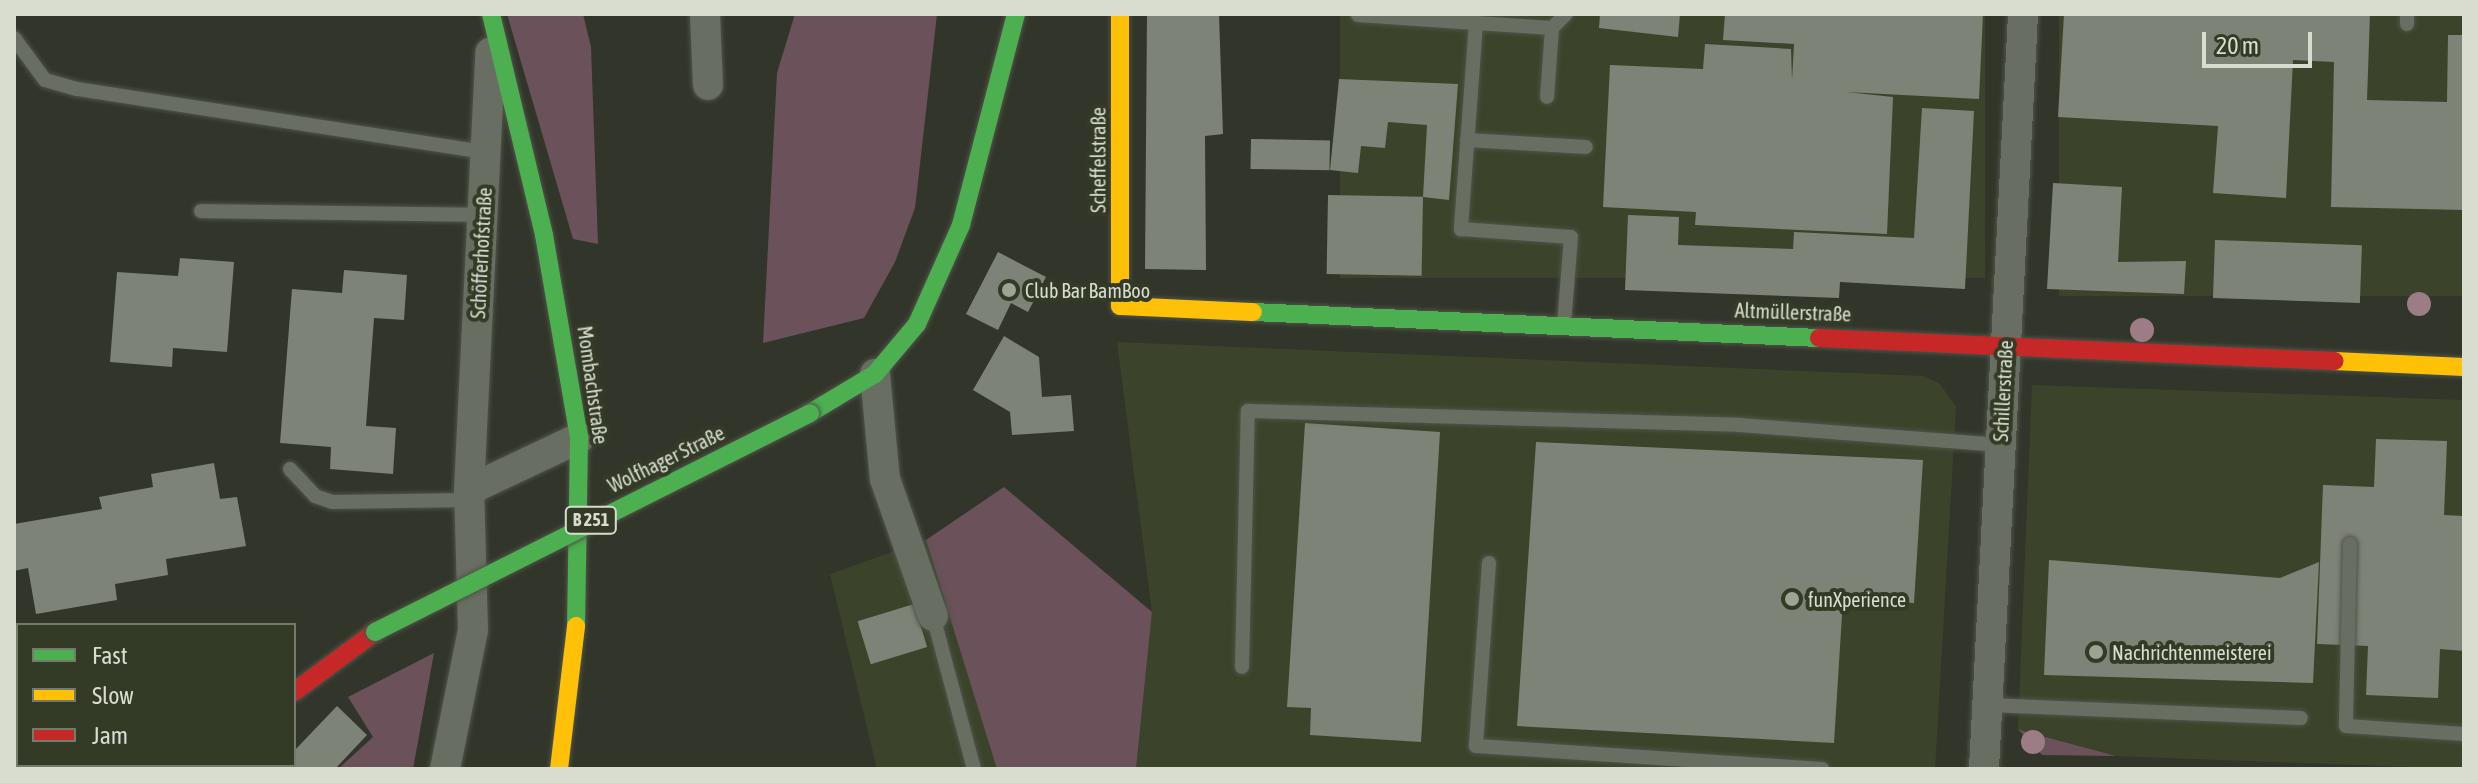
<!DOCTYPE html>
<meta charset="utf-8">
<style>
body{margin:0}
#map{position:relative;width:2478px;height:783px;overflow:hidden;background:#32362a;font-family:"Asap Condensed",sans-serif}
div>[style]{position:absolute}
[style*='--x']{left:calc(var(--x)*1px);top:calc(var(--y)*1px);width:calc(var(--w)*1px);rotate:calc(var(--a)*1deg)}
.built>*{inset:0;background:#3b442a;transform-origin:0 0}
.green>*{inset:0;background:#6b515a}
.building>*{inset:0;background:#7e8377;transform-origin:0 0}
.roads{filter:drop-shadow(0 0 2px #4f5349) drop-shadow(0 0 2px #4f5349)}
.lane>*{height:14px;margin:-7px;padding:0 7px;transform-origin:7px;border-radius:7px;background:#696e62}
.street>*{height:30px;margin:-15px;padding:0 15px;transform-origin:15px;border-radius:15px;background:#696e62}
.fast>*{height:18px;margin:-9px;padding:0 9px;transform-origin:9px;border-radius:9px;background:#4caf50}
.slow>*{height:18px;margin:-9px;padding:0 9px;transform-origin:9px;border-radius:9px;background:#ffc107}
.jam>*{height:18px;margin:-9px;padding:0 9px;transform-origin:9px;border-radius:9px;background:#c62828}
.bridges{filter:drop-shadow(0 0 2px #4f5349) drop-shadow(0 0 2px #4f5349)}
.fast-bridge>*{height:18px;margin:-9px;padding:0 9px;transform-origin:9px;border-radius:9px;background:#4caf50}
.trees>*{width:24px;height:24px;margin:-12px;border-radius:50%;background:#9c7c85}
.dots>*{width:22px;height:22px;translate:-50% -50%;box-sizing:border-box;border:4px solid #333a26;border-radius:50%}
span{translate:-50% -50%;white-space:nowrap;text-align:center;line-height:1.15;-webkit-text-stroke:8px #333a26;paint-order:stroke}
.shield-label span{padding:2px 6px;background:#333a26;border:2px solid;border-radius:6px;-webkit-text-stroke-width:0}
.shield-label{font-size:18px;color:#d8ddd0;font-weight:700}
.street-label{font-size:20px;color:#d8ddd0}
.poi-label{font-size:20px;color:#d8ddd0}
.left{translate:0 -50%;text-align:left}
.frame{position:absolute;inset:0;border:16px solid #d8ddd0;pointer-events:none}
.legend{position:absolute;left:16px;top:623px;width:280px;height:144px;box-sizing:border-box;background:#333a26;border:2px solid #757b6a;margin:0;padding:10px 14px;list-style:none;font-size:24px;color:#d8ddd0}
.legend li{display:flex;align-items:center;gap:16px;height:40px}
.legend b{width:40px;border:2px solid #757b6a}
.scale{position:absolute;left:2202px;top:32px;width:110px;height:36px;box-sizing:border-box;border:4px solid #d8ddd0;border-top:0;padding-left:10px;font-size:24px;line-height:28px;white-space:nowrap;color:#d8ddd0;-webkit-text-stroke:6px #333a26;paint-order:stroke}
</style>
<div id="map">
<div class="built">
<i style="left:1340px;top:14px;width:645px;height:264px"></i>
<i style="left:2059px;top:14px;width:405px;height:282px"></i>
<i style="clip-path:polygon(1117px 342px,1923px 376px,1940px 384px,1956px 407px,1935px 769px,1136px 769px,1152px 612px)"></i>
<i style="clip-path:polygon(2032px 385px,2464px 400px,2464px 769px,2116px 756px,2018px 729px)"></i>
<i style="clip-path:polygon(926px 540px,969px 673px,997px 769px,877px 769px,830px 574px)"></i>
</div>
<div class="green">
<i style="clip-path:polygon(507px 14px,583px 14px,591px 47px,598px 244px,573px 239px)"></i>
<i style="clip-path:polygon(795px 14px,937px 14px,915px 208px,895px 262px,864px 318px,763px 343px,777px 73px)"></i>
<i style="clip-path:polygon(1004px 487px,1152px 612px,1136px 769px,997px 769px,926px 540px)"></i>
<i style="clip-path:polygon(434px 653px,413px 769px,338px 769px,373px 737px,348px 697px)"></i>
<i style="clip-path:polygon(2018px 729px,2027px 732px,2116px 756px,2042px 755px)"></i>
</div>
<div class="building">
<i style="clip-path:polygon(1147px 14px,1219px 14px,1223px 134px,1205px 136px,1206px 270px,1145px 269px)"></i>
<i style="clip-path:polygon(1600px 14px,1680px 14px,1678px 37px,1599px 28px)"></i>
<i style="clip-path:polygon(1725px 14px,1983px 14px,1979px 99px,1846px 92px,1893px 97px,1887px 234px,1695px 225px,1696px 212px,1603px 207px,1610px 65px,1703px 69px,1705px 44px,1791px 49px,1792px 80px,1794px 44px,1723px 40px)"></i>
<i style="clip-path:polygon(2064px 14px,2370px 14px,2367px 100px,2447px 102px,2448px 35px,2464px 35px,2464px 210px,2331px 207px,2334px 62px,2293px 60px,2286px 198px,2213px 193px,2218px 126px,2058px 117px)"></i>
<i style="clip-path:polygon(1339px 79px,1458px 84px,1449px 200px,1423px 197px,1427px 125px,1388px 122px,1385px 148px,1361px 146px,1358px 173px,1330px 170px)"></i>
<i style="clip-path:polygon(1922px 108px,1974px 111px,1965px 289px,1840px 282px,1839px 298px,1625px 290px,1628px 215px,1679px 217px,1678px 245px,1793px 249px,1794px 232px,1914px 238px)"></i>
<i style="left:1251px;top:139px;width:79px;height:30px;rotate:1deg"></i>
<i style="clip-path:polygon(2053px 183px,2122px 187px,2118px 262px,2186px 261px,2184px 294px,2047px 289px)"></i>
<i style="left:1328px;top:195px;width:95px;height:79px;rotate:1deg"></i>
<i style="left:2215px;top:240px;width:147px;height:58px;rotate:2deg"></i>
<i style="clip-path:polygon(998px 252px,1046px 277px,1028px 312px,1011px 303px,998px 330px,966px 314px)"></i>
<i style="clip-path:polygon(180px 258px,234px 262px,227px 352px,173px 348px,172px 367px,110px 362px,117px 272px,178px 276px)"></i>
<i style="clip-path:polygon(344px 270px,407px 275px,404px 320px,374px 318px,366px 426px,396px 428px,393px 474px,330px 469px,331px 447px,280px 443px,292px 289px,342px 293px)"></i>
<i style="clip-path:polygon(1004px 336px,1039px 357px,1042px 397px,1071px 395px,1074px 431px,1012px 435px,1010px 412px,973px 390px)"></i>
<i style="clip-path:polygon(1305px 423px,1440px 432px,1421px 742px,1310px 735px,1311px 708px,1287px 707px)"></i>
<i style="clip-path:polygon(2376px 439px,2447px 441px,2444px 515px,2464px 516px,2464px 651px,2440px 649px,2438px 698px,2366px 695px,2368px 646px,2317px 644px,2323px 485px,2374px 487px)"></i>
<i style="clip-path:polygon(1536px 442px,1923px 460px,1914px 603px,1843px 599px,1834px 743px,1517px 726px)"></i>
<i style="clip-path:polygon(214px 463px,220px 499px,237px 497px,246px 546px,166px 559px,168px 575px,115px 584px,117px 600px,36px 614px,28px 568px,14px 571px,14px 524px,102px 509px,99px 497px,153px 487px,151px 474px)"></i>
<i style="clip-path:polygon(2049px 560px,2280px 578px,2319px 562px,2313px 683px,2044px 675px)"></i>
<i style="left:914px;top:604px;width:45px;height:59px;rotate:73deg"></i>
<i style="clip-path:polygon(337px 706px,367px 735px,335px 769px,291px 769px,294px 751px)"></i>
</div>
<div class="roads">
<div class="lane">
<i style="--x:2407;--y:14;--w:10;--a:90"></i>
<i style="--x:1358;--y:15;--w:118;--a:3.9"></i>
<i style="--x:1476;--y:23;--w:207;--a:94.2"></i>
<i style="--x:1461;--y:229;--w:110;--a:4.2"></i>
<i style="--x:1571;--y:237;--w:87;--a:94.6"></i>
<i style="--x:1476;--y:23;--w:76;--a:3.8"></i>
<i style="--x:1552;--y:28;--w:69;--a:94.1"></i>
<i style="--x:1552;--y:28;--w:20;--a:-45"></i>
<i style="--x:14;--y:38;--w:52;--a:53.6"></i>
<i style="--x:45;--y:80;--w:33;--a:16"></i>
<i style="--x:77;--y:89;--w:414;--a:8.8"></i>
<i style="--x:1467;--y:140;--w:119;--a:3.4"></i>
<i style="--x:201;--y:211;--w:282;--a:0.8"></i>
<i style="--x:290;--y:469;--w:37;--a:47"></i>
<i style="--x:315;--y:496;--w:18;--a:19"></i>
<i style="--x:332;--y:502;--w:138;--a:-0.8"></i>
<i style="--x:2350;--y:544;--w:182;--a:91.3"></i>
<i style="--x:2346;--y:726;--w:118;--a:3.9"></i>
<i style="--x:1489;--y:563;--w:183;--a:94.1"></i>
<i style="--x:1476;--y:746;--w:347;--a:3.8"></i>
<i style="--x:933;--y:616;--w:158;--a:75"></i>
<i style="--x:1242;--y:667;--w:256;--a:-88.7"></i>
<i style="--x:1248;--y:411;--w:492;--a:1.6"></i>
<i style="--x:1740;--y:425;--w:261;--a:4.4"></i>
<i style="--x:1989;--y:705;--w:312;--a:2.4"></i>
</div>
<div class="street">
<i style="--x:705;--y:14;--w:71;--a:87.6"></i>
<i style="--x:875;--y:374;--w:105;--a:84.6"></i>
<i style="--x:885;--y:479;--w:145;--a:70.7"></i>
<i style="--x:469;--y:490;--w:122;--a:-25.3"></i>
<i style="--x:14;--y:728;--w:4;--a:-14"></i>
<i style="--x:445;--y:769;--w:142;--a:-78.6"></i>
<i style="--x:473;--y:630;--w:140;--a:-91.6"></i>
<i style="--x:469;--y:490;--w:438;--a:-87.2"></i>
<i style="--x:1984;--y:769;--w:756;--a:-87.04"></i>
</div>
<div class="fast">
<i style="--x:491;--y:14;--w:227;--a:76.5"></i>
<i style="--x:544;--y:235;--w:206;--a:80.2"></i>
<i style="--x:579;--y:438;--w:188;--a:90.9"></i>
<i style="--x:1253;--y:312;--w:567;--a:2.63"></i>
<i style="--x:810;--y:413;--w:76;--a:-31"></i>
<i style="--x:875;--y:374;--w:65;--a:-50"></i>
<i style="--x:917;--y:324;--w:108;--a:-66"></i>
<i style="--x:961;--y:225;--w:218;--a:-75.4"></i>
</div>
<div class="slow">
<i style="--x:1120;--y:14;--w:292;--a:90"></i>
<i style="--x:1120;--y:306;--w:133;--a:2.6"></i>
<i style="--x:2334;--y:361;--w:130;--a:2.6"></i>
<i style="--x:559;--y:769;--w:144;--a:-83.2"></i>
</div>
<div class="jam">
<i style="--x:1819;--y:338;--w:516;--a:2.56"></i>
<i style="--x:294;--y:692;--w:101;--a:-36.5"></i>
<i style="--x:216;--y:769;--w:6;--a:-45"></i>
</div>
</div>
<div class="bridges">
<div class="fast-bridge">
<i style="--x:375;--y:632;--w:487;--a:-26.7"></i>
</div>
</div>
<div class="trees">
<i style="left:2419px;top:304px"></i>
<i style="left:2142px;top:330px"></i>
<i style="left:2033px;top:742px"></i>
</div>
<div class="dots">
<i style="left:1009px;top:290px;background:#9ea396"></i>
<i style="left:1792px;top:599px;background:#9ea396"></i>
<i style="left:2096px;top:652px;background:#9ea396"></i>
</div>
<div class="shield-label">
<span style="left:591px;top:520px">B 251</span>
</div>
<div class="street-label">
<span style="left:1098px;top:160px;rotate:-90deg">Scheffelstraße</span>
<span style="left:481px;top:253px;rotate:-87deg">Schöfferhofstraße</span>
<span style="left:1793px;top:312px;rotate:2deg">Altmüllerstraße</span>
<span style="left:593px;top:385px;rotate:82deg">Mombachstraße</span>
<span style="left:2003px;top:391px;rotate:-87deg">Schillerstraße</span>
<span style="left:666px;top:459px;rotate:-26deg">Wolfhager Straße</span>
</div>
<div class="poi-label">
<span class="left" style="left:1025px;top:290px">Club Bar BamBoo</span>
<span class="left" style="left:1808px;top:599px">funXperience</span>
<span class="left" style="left:2112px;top:652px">Nachrichtenmeisterei</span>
</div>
<div class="frame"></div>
<ul class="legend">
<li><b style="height:10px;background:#4caf50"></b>Fast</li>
<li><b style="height:10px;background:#ffc107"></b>Slow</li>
<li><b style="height:10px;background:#c62828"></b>Jam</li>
</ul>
<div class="scale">20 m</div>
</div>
